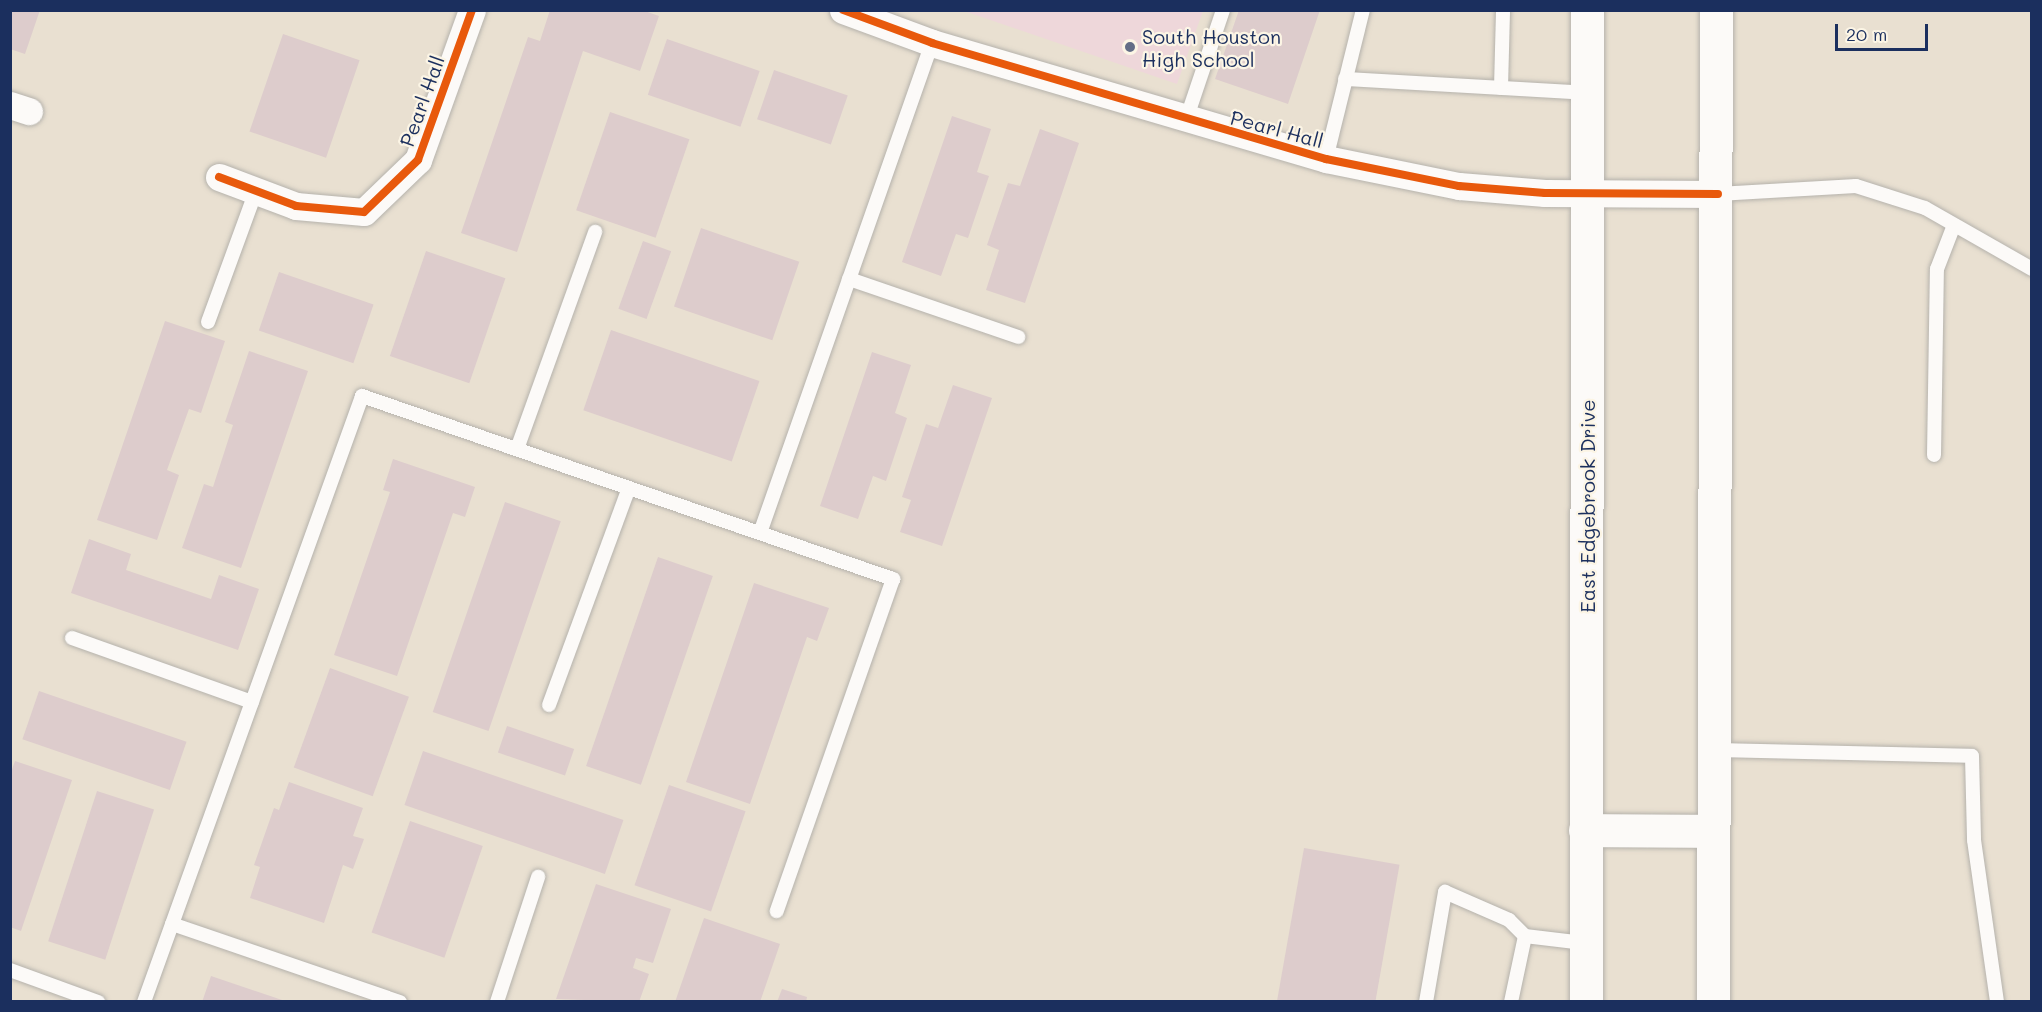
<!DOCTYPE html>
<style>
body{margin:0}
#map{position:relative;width:2042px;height:1012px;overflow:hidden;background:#e9e0d1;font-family:Mali,sans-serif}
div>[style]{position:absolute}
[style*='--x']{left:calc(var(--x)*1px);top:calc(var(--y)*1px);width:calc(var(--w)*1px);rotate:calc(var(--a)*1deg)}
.built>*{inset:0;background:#eed7da}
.building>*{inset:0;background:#dcc;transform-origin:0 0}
.roads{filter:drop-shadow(0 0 2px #b5b2ac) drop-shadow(0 0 2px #b5b2ac)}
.service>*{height:14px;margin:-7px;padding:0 7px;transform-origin:7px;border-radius:7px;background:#fcfaf8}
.minor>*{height:27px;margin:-13.5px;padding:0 13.5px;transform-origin:13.5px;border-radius:13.5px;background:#fcfaf8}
.secondary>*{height:33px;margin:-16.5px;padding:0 16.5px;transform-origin:16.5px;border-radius:16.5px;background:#fcfaf8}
.cycleway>*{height:8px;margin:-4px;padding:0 4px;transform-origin:4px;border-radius:4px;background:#e8590c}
.dots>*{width:16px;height:16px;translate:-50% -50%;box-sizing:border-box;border:3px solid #fcf5e5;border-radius:50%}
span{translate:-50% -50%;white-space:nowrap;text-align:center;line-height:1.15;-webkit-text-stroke:4.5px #fcf5e5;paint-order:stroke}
.poi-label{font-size:20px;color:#1b2f5e}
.left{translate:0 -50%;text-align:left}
.street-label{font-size:20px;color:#1b2f5e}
.frame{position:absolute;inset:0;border:12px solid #1b2f5e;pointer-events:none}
.scale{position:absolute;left:1835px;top:24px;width:93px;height:27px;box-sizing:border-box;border:3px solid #1b2f5e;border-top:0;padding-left:8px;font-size:18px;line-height:21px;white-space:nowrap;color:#1b2f5e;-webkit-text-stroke:4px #fcf5e5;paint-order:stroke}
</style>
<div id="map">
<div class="built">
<i style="clip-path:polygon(964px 11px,1203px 11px,1177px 84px)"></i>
</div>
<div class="building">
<i style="clip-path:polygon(10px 10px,40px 10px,25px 54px,10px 49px)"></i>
<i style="clip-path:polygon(550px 10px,642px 10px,659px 16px,640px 71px,583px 51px,517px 252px,461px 233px,528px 37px,540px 41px)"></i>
<i style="clip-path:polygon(1239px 10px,1320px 10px,1288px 104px,1215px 79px)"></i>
<i style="left:283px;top:34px;width:81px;height:103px;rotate:19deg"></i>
<i style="left:667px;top:39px;width:98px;height:59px;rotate:19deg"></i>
<i style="left:774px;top:70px;width:78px;height:52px;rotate:19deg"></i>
<i style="left:610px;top:112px;width:84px;height:104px;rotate:19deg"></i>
<i style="clip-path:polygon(952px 116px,991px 129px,977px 172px,989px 176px,968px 238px,956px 234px,941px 276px,902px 262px)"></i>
<i style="clip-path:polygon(1040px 129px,1079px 143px,1025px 303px,986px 290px,999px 250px,987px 245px,1008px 183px,1020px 186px)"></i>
<i style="left:701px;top:228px;width:104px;height:83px;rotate:19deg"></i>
<i style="left:643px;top:241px;width:30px;height:72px;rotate:20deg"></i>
<i style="left:426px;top:251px;width:84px;height:111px;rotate:19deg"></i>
<i style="left:279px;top:272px;width:100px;height:62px;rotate:19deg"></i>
<i style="clip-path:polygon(165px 321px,225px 341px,201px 413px,189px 409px,167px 470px,179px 475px,157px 540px,97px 520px)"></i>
<i style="left:611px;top:330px;width:157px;height:85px;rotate:19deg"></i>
<i style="clip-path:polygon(249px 351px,308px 371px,241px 568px,182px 548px,204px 484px,213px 487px,233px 425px,225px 422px)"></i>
<i style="clip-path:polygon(872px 352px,911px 365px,895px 413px,907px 418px,886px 481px,873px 476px,858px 519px,820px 506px)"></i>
<i style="clip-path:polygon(953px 385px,992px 398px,942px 546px,900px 532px,911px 500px,902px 497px,926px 424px,938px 428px)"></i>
<i style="clip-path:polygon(393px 459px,475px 487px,465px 517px,453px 513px,397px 676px,334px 655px,390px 492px,383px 490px)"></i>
<i style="left:505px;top:502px;width:59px;height:222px;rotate:19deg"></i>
<i style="clip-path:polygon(89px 539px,131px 554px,126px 570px,211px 599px,219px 575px,259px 589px,238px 650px,71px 593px)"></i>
<i style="left:658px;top:557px;width:58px;height:221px;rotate:19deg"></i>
<i style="clip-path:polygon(754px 583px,829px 608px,817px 641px,807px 637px,750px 804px,686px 782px)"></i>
<i style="left:330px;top:668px;width:84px;height:106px;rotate:20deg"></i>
<i style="left:39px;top:691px;width:156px;height:51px;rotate:19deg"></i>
<i style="left:507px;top:726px;width:71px;height:28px;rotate:19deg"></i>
<i style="left:423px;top:751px;width:212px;height:57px;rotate:19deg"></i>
<i style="clip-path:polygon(15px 761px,72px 780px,21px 931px,10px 927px,10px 775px)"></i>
<i style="clip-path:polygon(289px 782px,363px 808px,353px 836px,364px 839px,353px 869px,343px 865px,324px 923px,250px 898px,260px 867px,254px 865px,274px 808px,279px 810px)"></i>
<i style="left:669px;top:785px;width:81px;height:106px;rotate:19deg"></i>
<i style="left:97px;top:791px;width:60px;height:158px;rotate:18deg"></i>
<i style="left:410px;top:821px;width:77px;height:118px;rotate:19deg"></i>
<i style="left:1304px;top:848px;width:97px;height:157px;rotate:10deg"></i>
<i style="clip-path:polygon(596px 884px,671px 909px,653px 963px,636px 958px,633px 968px,649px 974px,639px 1002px,556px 999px)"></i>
<i style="clip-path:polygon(704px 918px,780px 944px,760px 1002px,675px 1002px)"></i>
<i style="clip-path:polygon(211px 976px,285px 1001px,285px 1002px,202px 1002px)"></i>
<i style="clip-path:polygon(782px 989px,807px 997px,806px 1002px,777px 1002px)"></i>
</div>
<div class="roads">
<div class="service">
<i style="--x:1345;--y:79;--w:242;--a:3.3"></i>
<i style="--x:1501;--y:88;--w:78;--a:-88.5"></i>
<i style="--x:1186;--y:120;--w:116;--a:-71.4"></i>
<i style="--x:1326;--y:159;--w:154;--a:-76.1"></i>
<i style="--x:1718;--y:194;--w:138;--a:-3.3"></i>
<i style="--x:1856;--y:186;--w:72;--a:17.7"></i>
<i style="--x:1925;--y:208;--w:123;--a:29.7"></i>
<i style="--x:849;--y:279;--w:179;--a:18.9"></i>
<i style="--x:208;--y:322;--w:140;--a:-69.9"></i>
<i style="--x:517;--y:449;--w:231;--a:-70.2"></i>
<i style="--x:1934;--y:455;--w:186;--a:-89.1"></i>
<i style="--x:1937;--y:269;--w:47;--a:-68.9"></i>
<i style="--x:760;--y:533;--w:519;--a:-70.66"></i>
<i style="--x:72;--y:638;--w:191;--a:19.6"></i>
<i style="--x:549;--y:705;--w:231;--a:-69.8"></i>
<i style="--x:1713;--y:750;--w:259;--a:1.3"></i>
<i style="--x:1972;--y:756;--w:84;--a:88.6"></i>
<i style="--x:1974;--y:840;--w:164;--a:81.9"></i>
<i style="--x:172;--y:924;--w:241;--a:18.9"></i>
<i style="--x:10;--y:970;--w:94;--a:20"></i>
<i style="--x:144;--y:1002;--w:644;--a:-70.21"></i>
<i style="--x:362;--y:396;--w:562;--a:19.02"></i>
<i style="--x:893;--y:579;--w:352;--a:109.3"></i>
<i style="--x:497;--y:1002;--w:132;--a:-71.8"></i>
<i style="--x:1426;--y:1002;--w:112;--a:-80.2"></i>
<i style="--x:1445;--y:892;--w:70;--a:23.6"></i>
<i style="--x:1509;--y:920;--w:23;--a:45"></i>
<i style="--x:1511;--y:1002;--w:67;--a:-78"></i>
<i style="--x:1525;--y:936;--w:59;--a:6.8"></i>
</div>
<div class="minor">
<i style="--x:843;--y:10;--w:95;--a:20.3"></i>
<i style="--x:932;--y:43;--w:411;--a:16.4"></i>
<i style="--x:1326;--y:159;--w:136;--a:11.5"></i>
<i style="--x:1459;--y:186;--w:86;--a:4.7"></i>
<i style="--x:1545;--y:193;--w:173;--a:0.3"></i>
<i style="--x:10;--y:105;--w:20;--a:18"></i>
<i style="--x:219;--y:177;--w:82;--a:20.6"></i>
<i style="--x:296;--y:206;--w:68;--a:5"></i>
<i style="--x:364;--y:212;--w:75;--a:-43.9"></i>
<i style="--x:418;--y:160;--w:159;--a:-70.2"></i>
</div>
<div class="secondary">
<i style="--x:1585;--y:830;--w:128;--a:0.4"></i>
<i style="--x:1586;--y:1002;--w:992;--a:-89.94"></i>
<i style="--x:1713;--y:1002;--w:992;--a:-89.83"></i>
</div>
</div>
<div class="cycleway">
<i style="--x:843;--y:10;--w:95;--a:20.3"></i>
<i style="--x:932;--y:43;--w:411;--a:16.4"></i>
<i style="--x:1326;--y:159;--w:136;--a:11.5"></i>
<i style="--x:1459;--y:186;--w:86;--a:4.7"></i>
<i style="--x:1545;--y:193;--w:173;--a:0.3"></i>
<i style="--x:219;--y:177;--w:82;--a:20.6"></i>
<i style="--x:296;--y:206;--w:68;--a:5"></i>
<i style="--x:364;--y:212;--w:75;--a:-43.9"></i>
<i style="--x:418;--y:160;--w:159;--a:-70.2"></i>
</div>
<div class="dots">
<i style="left:1130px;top:47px;background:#636d86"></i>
</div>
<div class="poi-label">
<span class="left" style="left:1142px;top:48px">South Houston<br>High School</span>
</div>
<div class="street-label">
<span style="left:422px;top:101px;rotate:-70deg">Pearl Hall</span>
<span style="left:1277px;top:129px;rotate:15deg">Pearl Hall</span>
<span style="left:1587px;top:506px;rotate:-90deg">East Edgebrook Drive</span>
</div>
<div class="frame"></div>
<div class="scale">20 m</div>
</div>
